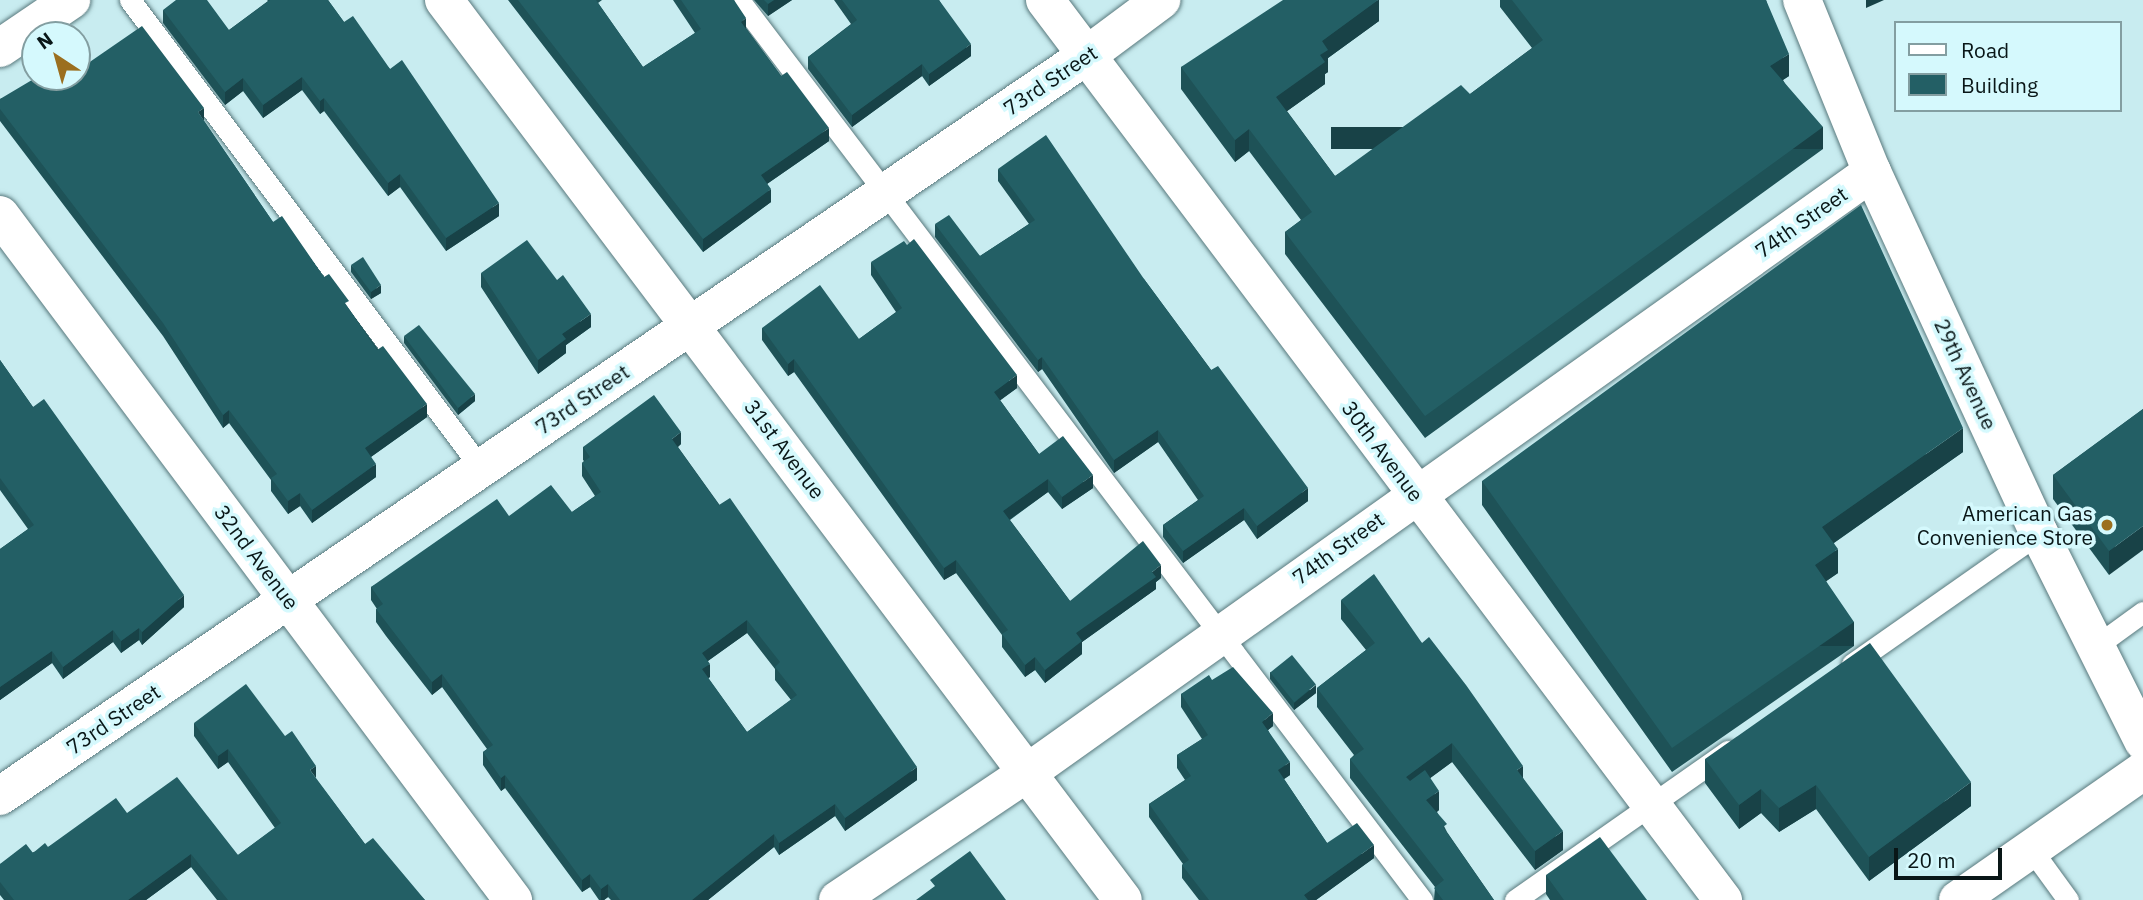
<!DOCTYPE html>
<style>
body{margin:0}
#map{position:relative;width:2143px;height:900px;overflow:hidden;background:#c8ecf0;font-family:"IBM Plex Sans",sans-serif}
div>[style]{position:absolute}
[style*='--x']{left:calc(var(--x)*1px);top:calc(var(--y)*1px);width:calc(var(--w)*1px);rotate:calc(var(--a)*1deg)}
.roads{filter:drop-shadow(0 0 2px #59797d) drop-shadow(0 0 2px #59797d)}
.lane>*{height:21px;margin:-10.5px;padding:0 10.5px;transform-origin:10.5px;border-radius:10.5px;background:#fff}
.street>*{height:38px;margin:-19px;padding:0 19px;transform-origin:19px;border-radius:19px;background:#fff}
.secondary>*{height:38px;margin:-19px;padding:0 19px;transform-origin:19px;border-radius:19px;background:#fff}
.wall>*{inset:0;background:#1e5257}
.shaded-wall>*{inset:0;background:#184247;transform-origin:0 0}
.building>*{inset:0;background:#235f65;transform-origin:0 0}
.dots>*{width:19px;height:19px;translate:-50% -50%;box-sizing:border-box;border:4px solid #d5f9fd;border-radius:50%}
span{translate:-50% -50%;white-space:nowrap;text-align:center;line-height:1.15;-webkit-text-stroke:7px #d5f9fd;paint-order:stroke}
.street-label{font-size:21px;color:#091617}
.poi-label{font-size:21px;color:#091617}
.right{translate:-100% -50%;text-align:right}
.legend{position:absolute;left:1894px;top:21px;width:228px;height:91px;box-sizing:border-box;background:#d5f9fd;border:2px solid #839ea1;margin:0;padding:9px 12px;list-style:none;font-size:21px;color:#091617}
.legend li{display:flex;align-items:center;gap:14px;height:35px}
.legend b{width:35px;border:2px solid #839ea1}
.north{position:absolute;left:21px;top:21px;width:70px;height:70px;box-sizing:border-box;background:#d5f9fd;border:2px solid #839ea1;border-radius:50%;rotate:324deg;font-size:19px;font-weight:700;line-height:28px;text-align:center;color:#091617}
.north::after{content:'';display:block;margin:auto;width:24px;height:32px;background:#9b6f1f;clip-path:polygon(50% 0,100% 100%,50% 72%,0 100%)}
.scale{position:absolute;left:1894px;top:848px;width:108px;height:32px;box-sizing:border-box;border:4px solid #091617;border-top:0;padding-left:9px;font-size:21px;line-height:24px;white-space:nowrap;color:#091617;-webkit-text-stroke:5px #d5f9fd;paint-order:stroke}
</style>
<div id="map">
<div class="roads">
<div class="lane">
<i style="--x:130;--y:0;--w:585;--a:53.13"></i>
<i style="--x:739;--y:0;--w:1130;--a:52.81"></i>
<i style="--x:2096;--y:646;--w:58;--a:-35.9"></i>
<i style="--x:1852;--y:664;--w:228;--a:-35"></i>
<i style="--x:2031;--y:849;--w:63;--a:54"></i>
<i style="--x:1515;--y:900;--w:260;--a:-35"></i>
</div>
<div class="street">
<i style="--x:444;--y:0;--w:1127;--a:52.97"></i>
<i style="--x:1802;--y:0;--w:186;--a:67.9"></i>
<i style="--x:1872;--y:172;--w:398;--a:65.2"></i>
<i style="--x:2039;--y:533;--w:233;--a:63.4"></i>
<i style="--x:0;--y:48;--w:86;--a:-34.1"></i>
<i style="--x:0;--y:215;--w:856;--a:53.17"></i>
<i style="--x:0;--y:796;--w:1314;--a:-34.27"></i>
<i style="--x:1086;--y:56;--w:94;--a:-36.7"></i>
<i style="--x:838;--y:900;--w:228;--a:-33.9"></i>
<i style="--x:1027;--y:773;--w:1037;--a:-35.42"></i>
</div>
<div class="secondary">
<i style="--x:1045;--y:0;--w:1127;--a:53.01"></i>
<i style="--x:1958;--y:900;--w:226;--a:-34.9"></i>
</div>
</div>
<div class="wall">
<i style="clip-path:polygon(267px 0,328px 0,344px 22px,390px 69px,499px 216px,446px 251px,400px 187px,388px 196px,324px 111px,320px 114px,302px 90px,263px 118px,243px 91px,225px 105px,163px 23px,163px 10px,229px 30px,268px 1px)"></i>
<i style="clip-path:polygon(508px 0,602px 0,598px 3px,643px 67px,695px 33px,673px 0,734px 0,746px 28px,829px 141px,767px 184px,771px 202px,703px 252px)"></i>
<i style="clip-path:polygon(754px 0,792px 0,768px 16px)"></i>
<i style="clip-path:polygon(834px 0,939px 0,971px 56px,929px 86px,922px 76px,852px 127px,808px 69px,808px 57px,851px 24px)"></i>
<i style="clip-path:polygon(1379px 0,1379px 21px,1328px 58px,1328px 72px,1325px 74px,1325px 84px,1287px 111px,1335px 176px,1470px 94px,1532px 48px,1500px 7px,1500px 0,1766px 0,1789px 76px,1783px 80px,1823px 149px,1425px 438px,1285px 254px,1285px 232px,1301px 220px,1249px 151px,1235px 162px,1181px 89px,1181px 67px)"></i>
<i style="clip-path:polygon(81px 68px,204px 121px,273px 222px,324px 277px,349px 309px,427px 417px,371px 457px,376px 477px,312px 523px,300px 506px,288px 514px,271px 491px,271px 480px,229px 423px,223px 428px,163px 336px,0 121px,0 99px)"></i>
<i style="clip-path:polygon(998px 169px,1144px 279px,1308px 501px,1257px 539px,1244px 520px,1183px 563px,1163px 537px,1163px 525px,1198px 500px,1158px 442px,1114px 473px,1042px 369px,1038px 372px,935px 237px,935px 224px,980px 256px,1029px 224px,998px 181px)"></i>
<i style="clip-path:polygon(871px 262px,1017px 388px,1000px 400px,1039px 454px,1093px 488px,1062px 509px,1048px 492px,1010px 520px,1070px 601px,1161px 578px,1156px 582px,1156px 589px,1082px 642px,1082px 654px,1045px 683px,1035px 670px,1025px 677px,1002px 647px,1002px 635px,956px 573px,944px 580px,794px 372px,788px 376px,762px 340px,762px 328px,859px 339px,896px 312px,871px 275px)"></i>
<i style="clip-path:polygon(351px 265px,381px 293px,371px 299px,351px 272px)"></i>
<i style="clip-path:polygon(481px 273px,591px 327px,566px 345px,566px 353px,538px 374px,481px 287px)"></i>
<i style="clip-path:polygon(404px 336px,475px 401px,458px 415px,404px 343px)"></i>
<i style="clip-path:polygon(0 360px,33px 407px,184px 607px,142px 645px,139px 640px,121px 653px,113px 642px,63px 679px,52px 663px,0 700px,0 549px,28px 529px,0 490px)"></i>
<i style="clip-path:polygon(2143px 409px,2109px 575px,2053px 499px,2053px 475px)"></i>
<i style="clip-path:polygon(evenodd,681px 444px,678px 447px,917px 780px,845px 831px,835px 816px,779px 855px,774px 847px,708px 900px,611px 900px,608px 897px,604px 900px,599px 900px,590px 887px,582px 892px,505px 788px,501px 791px,483px 765px,483px 752px,487px 749px,442px 687px,432px 695px,386px 636px,376px 622px,376px 609px,377px 609px,371px 600px,371px 587px,509px 516px,572px 512px,595px 496px,582px 476px,582px 463px,584px 461px,583px 460px,583px 447px,681px 444px,747px 633px,775px 669px,775px 680px,791px 700px,747px 732px,708px 678px,710px 677px,708px 661px,747px 633px)"></i>
<i style="clip-path:polygon(1963px 452px,1834px 543px,1838px 573px,1826px 581px,1854px 646px,1672px 772px,1482px 505px,1482px 481px)"></i>
<i style="clip-path:polygon(1341px 600px,1422px 643px,1523px 778px,1563px 850px,1535px 870px,1452px 762px,1430px 778px,1439px 810px,1437px 812px,1447px 832px,1494px 900px,1434px 900px,1435px 887px,1350px 778px,1350px 759px,1354px 755px,1317px 707px,1317px 688px,1366px 650px,1341px 619px)"></i>
<i style="clip-path:polygon(1270px 672px,1316px 693px,1294px 710px,1270px 679px)"></i>
<i style="clip-path:polygon(1212px 680px,1273px 726px,1268px 730px,1290px 775px,1284px 779px,1327px 843px,1374px 858px,1316px 900px,1199px 900px,1182px 878px,1182px 865px,1183px 864px,1149px 817px,1149px 804px,1185px 780px,1177px 768px,1177px 755px,1202px 739px,1181px 707px,1181px 694px)"></i>
<i style="clip-path:polygon(194px 723px,316px 779px,365px 844px,425px 900px,217px 900px,191px 867px,146px 900px,4px 900px,0 895px,0 864px,48px 847px,127px 813px,238px 855px,275px 828px,228px 762px,218px 769px,194px 736px)"></i>
<i style="clip-path:polygon(1705px 759px,1971px 806px,1869px 881px,1816px 809px,1779px 832px,1761px 813px,1739px 829px,1705px 783px)"></i>
<i style="clip-path:polygon(1546px 875px,1647px 900px,1550px 900px,1546px 894px)"></i>
</div>
<div class="shaded-wall">
<i style="clip-path:polygon(774px 0,792px 0,768px 16px,768px 4px)"></i>
<i style="clip-path:polygon(1378px 0,1379px 0,1379px 21px,1328px 58px,1328px 72px,1325px 74px,1325px 84px,1276px 119px,1276px 97px,1322px 41px)"></i>
<i style="clip-path:polygon(1866px 0,1884px 0,1866px 8px)"></i>
<i style="clip-path:polygon(746px 18px,746px 31px,741px 22px)"></i>
<i style="clip-path:polygon(971px 44px,971px 56px,929px 86px,929px 74px)"></i>
<i style="clip-path:polygon(1789px 54px,1789px 76px,1770px 88px,1770px 66px)"></i>
<i style="clip-path:polygon(922px 64px,922px 76px,852px 127px,852px 115px)"></i>
<i style="clip-path:polygon(302px 77px,302px 90px,263px 118px,263px 105px)"></i>
<i style="clip-path:polygon(243px 78px,243px 91px,225px 105px,225px 92px)"></i>
<i style="clip-path:polygon(324px 98px,324px 111px,320px 114px,320px 101px)"></i>
<i style="clip-path:polygon(204px 108px,204px 121px,198px 112px)"></i>
<i style="left:1823px;top:127px;width:22px;height:492px;rotate:90deg"></i>
<i style="clip-path:polygon(829px 128px,829px 141px,761px 188px,761px 175px)"></i>
<i style="clip-path:polygon(1249px 129px,1249px 151px,1235px 162px,1235px 140px)"></i>
<i style="clip-path:polygon(400px 174px,400px 187px,388px 196px,388px 183px)"></i>
<i style="clip-path:polygon(771px 189px,771px 202px,703px 252px,703px 239px)"></i>
<i style="clip-path:polygon(499px 203px,499px 216px,446px 251px,446px 238px)"></i>
<i style="clip-path:polygon(381px 285px,381px 293px,371px 299px,371px 292px)"></i>
<i style="clip-path:polygon(591px 314px,591px 327px,566px 345px,566px 353px,538px 374px,538px 360px,562px 334px)"></i>
<i style="clip-path:polygon(1042px 357px,1042px 369px,1038px 372px,1038px 360px)"></i>
<i style="clip-path:polygon(794px 359px,794px 372px,788px 376px,788px 364px)"></i>
<i style="clip-path:polygon(1017px 375px,1017px 388px,994px 405px,994px 392px)"></i>
<i style="clip-path:polygon(475px 394px,475px 401px,458px 415px,458px 408px)"></i>
<i style="clip-path:polygon(427px 404px,427px 417px,365px 461px,365px 448px)"></i>
<i style="clip-path:polygon(229px 410px,229px 423px,223px 428px,223px 415px)"></i>
<i style="clip-path:polygon(1963px 428px,1963px 452px,1822px 551px,1822px 527px)"></i>
<i style="clip-path:polygon(1158px 430px,1158px 442px,1114px 473px,1114px 460px)"></i>
<i style="clip-path:polygon(681px 432px,681px 444px,672px 451px,672px 439px)"></i>
<i style="clip-path:polygon(376px 464px,376px 477px,312px 523px,312px 510px)"></i>
<i style="clip-path:polygon(1093px 475px,1093px 488px,1062px 509px,1062px 497px)"></i>
<i style="clip-path:polygon(1048px 479px,1048px 492px,1003px 524px,1003px 511px)"></i>
<i style="clip-path:polygon(1308px 488px,1308px 501px,1257px 539px,1257px 526px)"></i>
<i style="clip-path:polygon(300px 493px,300px 506px,288px 514px,288px 501px)"></i>
<i style="clip-path:polygon(1244px 508px,1244px 520px,1183px 563px,1183px 551px)"></i>
<i style="clip-path:polygon(2143px 526px,2143px 550px,2109px 575px,2109px 551px)"></i>
<i style="clip-path:polygon(1838px 549px,1838px 573px,1815px 589px,1815px 565px)"></i>
<i style="clip-path:polygon(956px 560px,956px 573px,944px 580px,944px 568px)"></i>
<i style="clip-path:polygon(1161px 565px,1161px 578px,1156px 582px,1156px 589px,1082px 642px,1082px 654px,1045px 683px,1045px 670px,1076px 633px)"></i>
<i style="clip-path:polygon(184px 595px,184px 607px,142px 645px,142px 632px)"></i>
<i style="clip-path:polygon(747px 620px,747px 633px,702px 665px,702px 653px)"></i>
<i style="left:1854px;top:622px;width:24px;height:221px;rotate:90deg"></i>
<i style="clip-path:polygon(139px 628px,139px 640px,121px 653px,121px 641px)"></i>
<i style="clip-path:polygon(113px 630px,113px 642px,63px 679px,63px 667px)"></i>
<i style="clip-path:polygon(52px 651px,52px 663px,0 700px,0 687px)"></i>
<i style="clip-path:polygon(1035px 657px,1035px 670px,1025px 677px,1025px 665px)"></i>
<i style="clip-path:polygon(710px 664px,710px 677px,702px 682px,702px 669px)"></i>
<i style="clip-path:polygon(442px 674px,442px 687px,432px 695px,432px 682px)"></i>
<i style="clip-path:polygon(1316px 685px,1316px 693px,1294px 710px,1294px 703px)"></i>
<i style="clip-path:polygon(1273px 713px,1273px 726px,1262px 735px,1262px 722px)"></i>
<i style="clip-path:polygon(1452px 743px,1452px 762px,1406px 796px,1406px 777px)"></i>
<i style="clip-path:polygon(228px 749px,228px 762px,218px 769px,218px 756px)"></i>
<i style="clip-path:polygon(1290px 762px,1290px 775px,1278px 783px,1278px 770px)"></i>
<i style="clip-path:polygon(316px 766px,316px 778px,310px 770px)"></i>
<i style="clip-path:polygon(1523px 766px,1523px 785px,1517px 770px)"></i>
<i style="clip-path:polygon(917px 767px,917px 780px,845px 831px,845px 818px)"></i>
<i style="clip-path:polygon(505px 775px,505px 788px,501px 791px,501px 778px)"></i>
<i style="clip-path:polygon(1971px 782px,1971px 806px,1869px 881px,1869px 857px)"></i>
<i style="clip-path:polygon(1816px 785px,1816px 809px,1779px 832px,1779px 808px)"></i>
<i style="clip-path:polygon(1761px 789px,1761px 813px,1739px 829px,1739px 805px)"></i>
<i style="clip-path:polygon(1439px 791px,1439px 810px,1426px 819px,1426px 800px)"></i>
<i style="clip-path:polygon(835px 804px,835px 816px,779px 855px,779px 843px)"></i>
<i style="clip-path:polygon(1563px 831px,1563px 850px,1535px 870px,1535px 851px)"></i>
<i style="clip-path:polygon(774px 834px,774px 847px,708px 900px,692px 900px)"></i>
<i style="clip-path:polygon(1374px 845px,1374px 858px,1316px 900px,1304px 900px,1304px 895px)"></i>
<i style="clip-path:polygon(191px 854px,191px 867px,146px 900px,128px 900px)"></i>
<i style="clip-path:polygon(590px 874px,590px 887px,582px 892px,582px 880px)"></i>
<i style="clip-path:polygon(608px 884px,608px 897px,604px 900px,601px 900px,601px 889px)"></i>
</div>
<div class="building">
<i style="clip-path:polygon(176px 0,207px 0,229px 30px,270px 0,328px 0,344px 22px,353px 16px,390px 69px,402px 60px,499px 203px,446px 238px,400px 174px,388px 183px,324px 98px,320px 101px,302px 77px,263px 105px,243px 78px,225px 92px,163px 10px)"></i>
<i style="clip-path:polygon(518px 0,596px 0,643px 67px,701px 29px,681px 0,734px 0,746px 18px,741px 22px,781px 76px,787px 72px,829px 128px,761px 175px,771px 189px,703px 239px)"></i>
<i style="clip-path:polygon(764px 0,774px 0,768px 4px)"></i>
<i style="clip-path:polygon(842px 0,939px 0,971px 44px,929px 74px,922px 64px,852px 115px,808px 57px,857px 20px)"></i>
<i style="clip-path:polygon(1283px 0,1378px 0,1322px 41px,1328px 50px,1320px 55px,1325px 62px,1276px 97px,1335px 176px,1461px 85px,1470px 94px,1543px 40px,1512px 0,1766px 0,1789px 54px,1770px 66px,1823px 127px,1425px 416px,1285px 232px,1312px 212px,1249px 129px,1235px 140px,1181px 67px)"></i>
<i style="clip-path:polygon(142px 26px,204px 108px,198px 112px,273px 222px,282px 216px,324px 277px,329px 274px,349px 301px,345px 303px,377px 350px,383px 346px,427px 404px,365px 448px,376px 464px,312px 510px,300px 493px,288px 501px,271px 478px,277px 474px,229px 410px,223px 415px,163px 323px,0 109px,0 99px,37px 77px,77px 77px,77px 62px,81px 68px)"></i>
<i style="clip-path:polygon(1046px 135px,1144px 279px,1211px 370px,1218px 366px,1308px 488px,1257px 526px,1244px 508px,1183px 551px,1163px 525px,1204px 496px,1158px 430px,1114px 460px,1042px 357px,1038px 360px,935px 224px,949px 215px,980px 256px,1035px 220px,998px 169px)"></i>
<i style="clip-path:polygon(1861px 205px,1963px 428px,1822px 527px,1838px 549px,1815px 565px,1854px 622px,1672px 748px,1482px 481px)"></i>
<i style="clip-path:polygon(914px 239px,1017px 375px,994px 392px,1039px 454px,1063px 436px,1093px 475px,1062px 497px,1048px 479px,1003px 511px,1070px 601px,1143px 541px,1161px 565px,1152px 572px,1156px 577px,1076px 633px,1082px 641px,1045px 670px,1035px 657px,1025px 665px,1002px 634px,1008px 630px,956px 560px,944px 568px,794px 359px,788px 364px,762px 328px,820px 285px,859px 339px,902px 308px,871px 262px,904px 241px,907px 245px)"></i>
<i style="clip-path:polygon(527px 240px,557px 280px,563px 275px,591px 314px,562px 334px,566px 339px,538px 360px,481px 273px)"></i>
<i style="clip-path:polygon(363px 257px,381px 285px,371px 292px,351px 265px)"></i>
<i style="clip-path:polygon(419px 325px,475px 394px,458px 408px,404px 336px)"></i>
<i style="clip-path:polygon(0 360px,33px 407px,44px 399px,184px 595px,142px 632px,139px 628px,121px 641px,113px 630px,63px 667px,52px 651px,0 687px,0 549px,34px 525px,0 478px)"></i>
<i style="clip-path:polygon(evenodd,654px 395px,681px 432px,672px 439px,719px 505px,730px 498px,917px 767px,845px 818px,835px 804px,779px 843px,774px 834px,692px 900px,620px 900px,608px 884px,601px 889px,590px 874px,582px 880px,505px 775px,501px 778px,483px 752px,493px 745px,442px 674px,432px 682px,376px 609px,383px 604px,371px 587px,497px 499px,509px 516px,551px 485px,572px 512px,601px 492px,582px 463px,590px 457px,583px 447px,654px 395px,747px 620px,780px 662px,775px 667px,797px 695px,747px 732px,702px 669px,710px 664px,702px 653px,747px 620px)"></i>
<i style="clip-path:polygon(2143px 409px,2143px 526px,2109px 551px,2053px 475px)"></i>
<i style="clip-path:polygon(1374px 574px,1422px 643px,1429px 637px,1466px 685px,1523px 766px,1517px 770px,1563px 831px,1535px 851px,1452px 743px,1406px 777px,1410px 781px,1425px 770px,1439px 791px,1426px 800px,1447px 824px,1443px 827px,1494px 900px,1443px 900px,1434px 888px,1444px 880px,1350px 759px,1364px 749px,1317px 688px,1375px 643px,1341px 600px)"></i>
<i style="clip-path:polygon(1870px 643px,1971px 782px,1869px 857px,1816px 785px,1779px 808px,1761px 789px,1739px 805px,1705px 759px)"></i>
<i style="left:1292px;top:655px;width:38px;height:28px;rotate:51deg"></i>
<i style="clip-path:polygon(1233px 667px,1273px 713px,1262px 722px,1290px 762px,1278px 770px,1327px 843px,1357px 823px,1374px 845px,1304px 895px,1308px 900px,1209px 900px,1182px 865px,1189px 860px,1149px 804px,1191px 776px,1177px 755px,1208px 735px,1181px 694px,1209px 675px,1212px 680px)"></i>
<i style="clip-path:polygon(246px 684px,285px 736px,292px 731px,316px 766px,310px 770px,365px 844px,373px 838px,425px 900px,228px 900px,191px 854px,128px 900px,14px 900px,0 882px,0 864px,26px 844px,33px 853px,45px 843px,48px 847px,116px 798px,127px 813px,177px 777px,238px 855px,281px 823px,228px 749px,218px 756px,194px 723px)"></i>
<i style="clip-path:polygon(1600px 837px,1647px 900px,1564px 900px,1546px 875px)"></i>
<i style="clip-path:polygon(970px 851px,1006px 900px,916px 900px,935px 886px,930px 880px)"></i>
</div>
<div class="dots">
<i style="left:2107px;top:525px;background:#9b6f1f"></i>
</div>
<div class="street-label">
<span style="left:1050px;top:80px;rotate:-34deg">73rd Street</span>
<span style="left:1801px;top:222px;rotate:-35deg">74th Street</span>
<span style="left:1966px;top:374px;rotate:65deg">29th Avenue</span>
<span style="left:582px;top:399px;rotate:-34deg">73rd Street</span>
<span style="left:785px;top:449px;rotate:53deg">31st Avenue</span>
<span style="left:1383px;top:451px;rotate:53deg">30th Avenue</span>
<span style="left:1338px;top:548px;rotate:-36deg">74th Street</span>
<span style="left:257px;top:557px;rotate:53deg">32nd Avenue</span>
<span style="left:113px;top:719px;rotate:-34deg">73rd Street</span>
</div>
<div class="poi-label">
<span class="right" style="left:2093px;top:525px">American Gas<br>Convenience Store</span>
</div>
<ul class="legend">
<li><b style="height:9px;background:#fff"></b>Road</li>
<li><b style="height:19px;background:#235f65"></b>Building</li>
</ul>
<div class="north">N</div>
<div class="scale">20 m</div>
</div>
